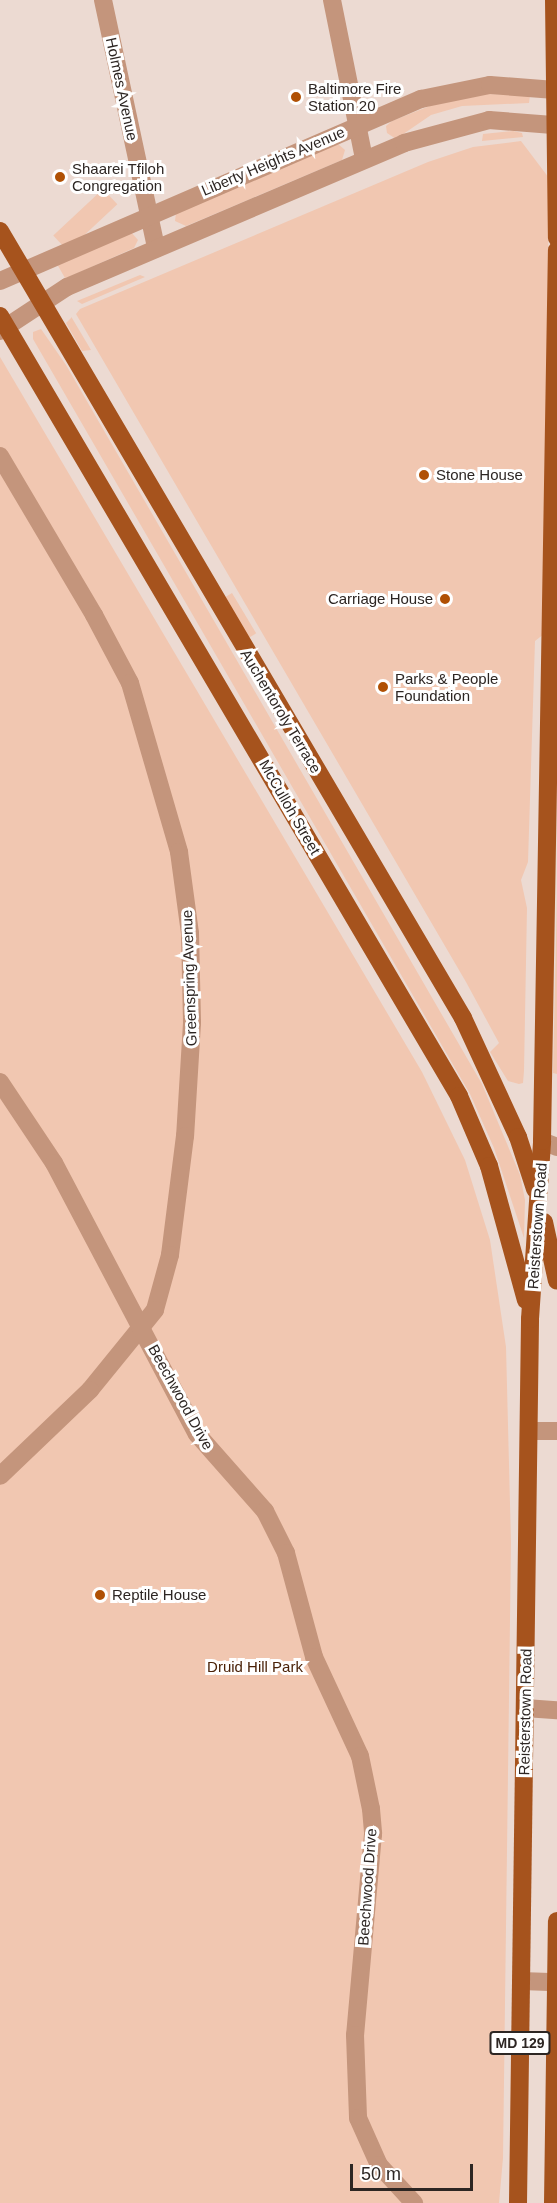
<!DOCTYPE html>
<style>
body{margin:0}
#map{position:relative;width:557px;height:2203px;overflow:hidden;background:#ecdad2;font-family:Arial,sans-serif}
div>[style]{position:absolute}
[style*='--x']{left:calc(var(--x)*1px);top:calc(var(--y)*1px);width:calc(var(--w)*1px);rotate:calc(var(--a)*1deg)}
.green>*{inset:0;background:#f1c7b1;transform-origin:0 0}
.minor>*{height:18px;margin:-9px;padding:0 9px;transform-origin:9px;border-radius:9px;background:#c4957c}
.major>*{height:18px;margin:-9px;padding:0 9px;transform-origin:9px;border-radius:9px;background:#a6531d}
.dots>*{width:16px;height:16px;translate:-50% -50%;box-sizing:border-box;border:3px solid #fff;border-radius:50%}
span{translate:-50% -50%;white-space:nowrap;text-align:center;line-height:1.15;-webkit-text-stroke:6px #fff;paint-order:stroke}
.shield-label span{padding:2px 4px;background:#fff;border:2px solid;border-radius:4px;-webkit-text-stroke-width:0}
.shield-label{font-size:14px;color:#2d2623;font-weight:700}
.poi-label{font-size:15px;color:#2d2623}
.left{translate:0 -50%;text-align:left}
.right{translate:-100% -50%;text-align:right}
.street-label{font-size:15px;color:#2d2623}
.park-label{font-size:15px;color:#4a2107}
.scale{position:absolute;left:350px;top:2164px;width:123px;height:27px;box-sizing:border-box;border:3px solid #2d2623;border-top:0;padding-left:8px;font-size:18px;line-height:21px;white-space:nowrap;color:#2d2623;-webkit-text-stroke:4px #fff;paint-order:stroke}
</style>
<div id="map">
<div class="green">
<i style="clip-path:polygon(487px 94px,530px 95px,529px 103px,462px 106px,431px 115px,396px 139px,387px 133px,386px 126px,392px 121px,432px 105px)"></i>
<i style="clip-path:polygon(513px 131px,522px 133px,523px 137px,482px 141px,483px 134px)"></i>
<i style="clip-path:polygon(521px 141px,549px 178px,544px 634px,535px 641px,528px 862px,521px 880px,527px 908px,524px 1071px,523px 1083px,519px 1084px,508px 1081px,490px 1052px,499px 1043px,466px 982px,76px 314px,80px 309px,428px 162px,473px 147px)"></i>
<i style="clip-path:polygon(338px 144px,345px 150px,342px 160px,186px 226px,175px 221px,176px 213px)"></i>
<i style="left:103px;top:189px;width:21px;height:68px;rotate:47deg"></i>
<i style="clip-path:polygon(131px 232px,138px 240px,134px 248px,69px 277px,65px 278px,57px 264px)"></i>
<i style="clip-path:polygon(140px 275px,145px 277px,82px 304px,77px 301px)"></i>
<i style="clip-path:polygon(72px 317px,72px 318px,91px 350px,82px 351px,66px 323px)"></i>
<i style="clip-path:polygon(41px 329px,66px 365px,482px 1084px,520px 1175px,525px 1200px,524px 1238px,494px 1148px,470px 1094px,33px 339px,33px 332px)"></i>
<i style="clip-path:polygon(0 357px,422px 1072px,465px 1160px,490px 1240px,506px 1347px,511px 1543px,503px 2158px,499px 2203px,0 2203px)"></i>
<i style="left:232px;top:593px;width:47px;height:9px;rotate:59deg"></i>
<i style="clip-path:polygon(557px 895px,557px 1074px,553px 1073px)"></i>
</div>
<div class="minor">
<i style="--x:103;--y:0;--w:254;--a:77.9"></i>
<i style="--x:332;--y:0;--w:162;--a:78.6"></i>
<i style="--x:0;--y:281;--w:459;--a:-23.4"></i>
<i style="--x:421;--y:99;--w:70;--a:-11.5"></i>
<i style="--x:490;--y:85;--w:65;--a:4.4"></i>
<i style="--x:0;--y:331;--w:80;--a:-33.3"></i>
<i style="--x:67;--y:287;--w:366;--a:-23.1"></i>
<i style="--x:404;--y:143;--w:88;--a:-15.1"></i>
<i style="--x:489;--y:120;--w:64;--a:4.5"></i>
<i style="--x:0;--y:456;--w:185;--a:59.4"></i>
<i style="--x:94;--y:615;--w:77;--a:62.1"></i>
<i style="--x:130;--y:683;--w:176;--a:73.8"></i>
<i style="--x:179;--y:852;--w:82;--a:82.3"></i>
<i style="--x:190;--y:933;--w:90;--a:88.7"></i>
<i style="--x:192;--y:1023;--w:113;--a:93.5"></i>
<i style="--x:185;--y:1136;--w:120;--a:97.2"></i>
<i style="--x:170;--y:1255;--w:57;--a:105.3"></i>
<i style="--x:155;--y:1310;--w:103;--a:129.1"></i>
<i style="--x:90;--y:1390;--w:124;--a:136.3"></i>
<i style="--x:0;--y:1082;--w:97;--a:56.3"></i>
<i style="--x:54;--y:1163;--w:306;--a:62.2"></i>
<i style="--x:197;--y:1434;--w:103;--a:48.6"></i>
<i style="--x:265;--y:1511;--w:47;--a:63.4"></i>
<i style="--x:286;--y:1553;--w:108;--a:74.9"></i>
<i style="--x:314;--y:1657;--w:109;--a:65.1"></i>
<i style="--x:360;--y:1756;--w:54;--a:78.3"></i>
<i style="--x:371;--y:1809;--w:25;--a:85"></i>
<i style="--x:373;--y:1834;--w:202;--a:95.1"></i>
<i style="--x:355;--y:2035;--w:83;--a:87.9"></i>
<i style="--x:358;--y:2118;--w:51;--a:65.9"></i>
<i style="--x:379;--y:2165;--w:52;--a:47.4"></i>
<i style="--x:542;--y:1141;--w:16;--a:22"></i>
<i style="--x:529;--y:1431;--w:28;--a:0"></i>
<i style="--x:525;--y:1708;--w:32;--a:4"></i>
<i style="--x:521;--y:1981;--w:36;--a:2"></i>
</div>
<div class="major">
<i style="--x:554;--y:0;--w:238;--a:89.3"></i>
<i style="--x:0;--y:231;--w:913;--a:59.53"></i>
<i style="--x:463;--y:1018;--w:131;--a:65.2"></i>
<i style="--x:518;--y:1137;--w:55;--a:71.9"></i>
<i style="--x:0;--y:316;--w:905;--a:59.52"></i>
<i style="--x:459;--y:1096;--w:76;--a:66.8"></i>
<i style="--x:489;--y:1166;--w:139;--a:74.6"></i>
<i style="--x:544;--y:1222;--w:60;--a:77.6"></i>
<i style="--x:518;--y:2203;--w:884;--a:-89.22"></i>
<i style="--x:530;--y:1319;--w:178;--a:-86.1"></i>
<i style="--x:542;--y:1141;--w:891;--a:-89.04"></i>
<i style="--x:553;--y:2203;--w:282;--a:-89.2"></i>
</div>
<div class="dots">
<i style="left:296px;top:97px;background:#b05004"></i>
<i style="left:60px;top:177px;background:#b05004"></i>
<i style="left:424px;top:475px;background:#b05004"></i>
<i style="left:445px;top:599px;background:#b05004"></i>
<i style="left:383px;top:687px;background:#b05004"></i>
<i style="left:100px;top:1595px;background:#b05004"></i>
</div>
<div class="shield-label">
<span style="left:520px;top:2043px">MD 129</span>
</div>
<div class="poi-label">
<span class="left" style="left:308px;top:97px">Baltimore Fire<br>Station 20</span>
<span class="left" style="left:72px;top:177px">Shaarei Tfiloh<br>Congregation</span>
<span class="left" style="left:436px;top:475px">Stone House</span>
<span class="right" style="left:433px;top:599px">Carriage House</span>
<span class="left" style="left:395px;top:687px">Parks &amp; People<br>Foundation</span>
<span class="left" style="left:112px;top:1595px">Reptile House</span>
</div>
<div class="street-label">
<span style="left:122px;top:89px;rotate:78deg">Holmes Avenue</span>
<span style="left:273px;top:161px;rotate:-23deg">Liberty Heights Avenue</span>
<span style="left:281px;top:711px;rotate:59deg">Auchentoroly Terrace</span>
<span style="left:290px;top:807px;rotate:60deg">McCulloh Street</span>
<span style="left:189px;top:978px;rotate:-92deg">Greenspring Avenue</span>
<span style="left:537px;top:1226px;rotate:-86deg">Reisterstown Road</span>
<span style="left:181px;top:1397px;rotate:61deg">Beechwood Drive</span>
<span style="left:525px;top:1712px;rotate:-89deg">Reisterstown Road</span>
<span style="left:367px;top:1887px;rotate:-86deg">Beechwood Drive</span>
</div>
<div class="park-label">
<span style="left:255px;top:1667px">Druid Hill Park</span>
</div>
<div class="scale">50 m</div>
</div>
